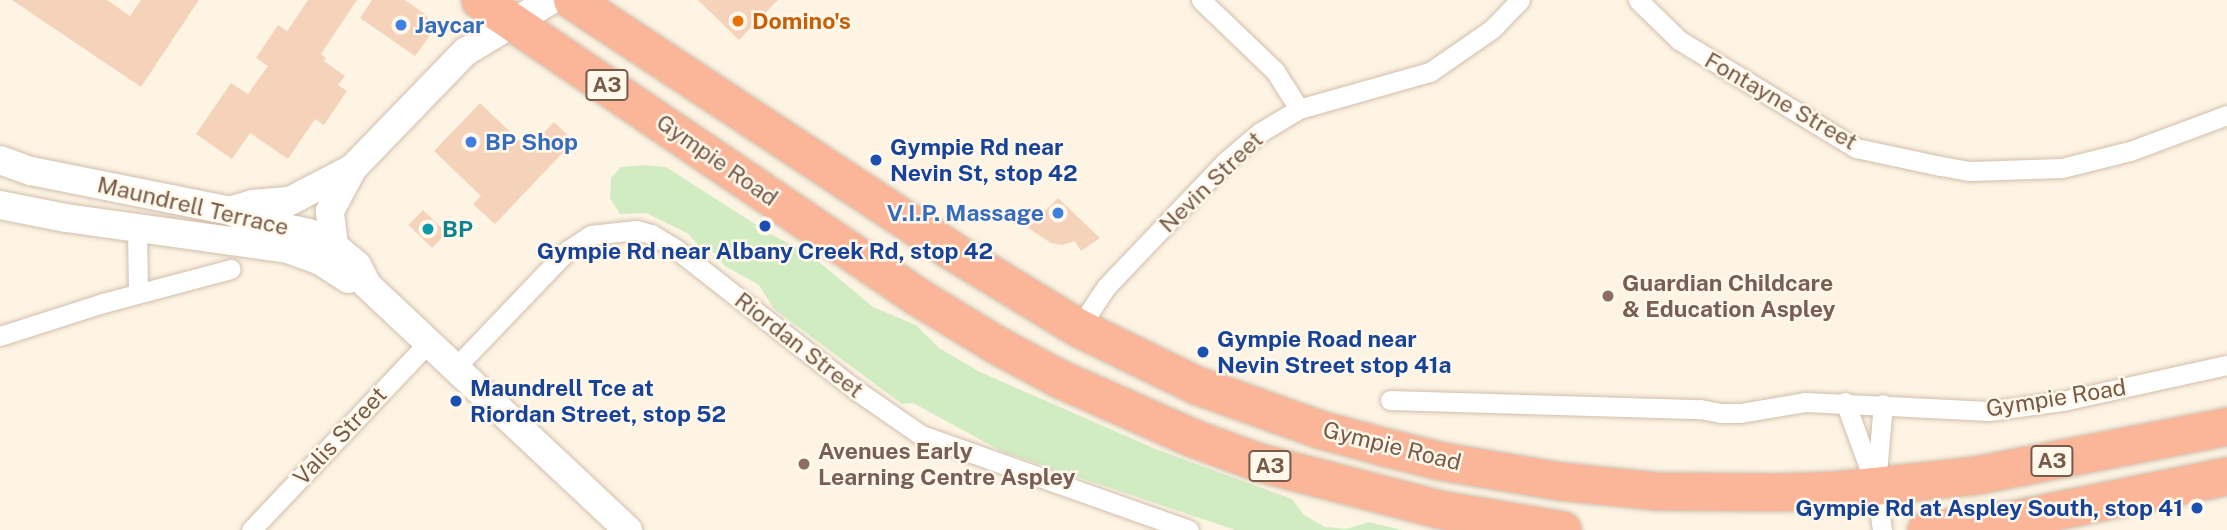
<!DOCTYPE html>
<style>
body{margin:0}
#map{position:relative;width:2227px;height:530px;overflow:hidden;background:#fdf4e4;font-family:"Public Sans",sans-serif}
div>[style]{position:absolute}
[style*='--x']{left:calc(var(--x)*1px);top:calc(var(--y)*1px);width:calc(var(--w)*1px);rotate:calc(var(--a)*1deg)}
.green>*{inset:0;background:#d1ecc2}
.building>*{inset:0;background:#f4d3ba;transform-origin:0 0}
.roads{filter:drop-shadow(0 0 2px #d1beac) drop-shadow(0 0 2px #d1beac)}
.street>*{height:19px;margin:-9.5px;padding:0 9.5px;transform-origin:9.5px;border-radius:9.5px;background:#fff}
.secondary>*{height:28px;margin:-14px;padding:0 14px;transform-origin:14px;border-radius:14px;background:#fff}
.highway>*{height:37px;margin:-18.5px;padding:0 18.5px;transform-origin:18.5px;border-radius:18.5px;background:#fbb598}
.dots>*{width:19px;height:19px;translate:-50% -50%;box-sizing:border-box;border:4px solid #fff8eb;border-radius:50%}
span{translate:-50% -50%;white-space:nowrap;text-align:center;line-height:1.15;-webkit-text-stroke:5px #fff8eb;paint-order:stroke}
.shield-label span{padding:2px 5px;background:#fff8eb;border:2px solid;border-radius:5px;-webkit-text-stroke-width:0}
.shield-label{font-size:21px;color:#775a48;font-weight:700}
.food-label{font-size:23px;color:#c56008;font-weight:700}
.left{translate:0 -50%;text-align:left}
.shop-label{font-size:23px;color:#366cbe;font-weight:700}
.right{translate:-100% -50%;text-align:right}
.street-label{font-size:23px;color:#775a48}
.transit-label{font-size:23px;color:#164399;font-weight:700}
.culture-label{font-size:23px;color:#0d838f;font-weight:700}
.education-label{font-size:23px;color:#785e54;font-weight:700}
</style>
<div id="map">
<div class="green">
<i style="clip-path:polygon(644px 165px,666px 167px,769px 233px,812px 256px,873px 307px,916px 325px,939px 348px,980px 372px,1158px 450px,1292px 499px,1304px 515px,1325px 527px,1346px 529px,1369px 522px,1402px 530px,1235px 530px,1003px 452px,913px 403px,902px 404px,774px 309px,759px 285px,725px 266px,715px 253px,705px 252px,687px 233px,646px 213px,620px 214px,610px 198px,611px 178px,621px 167px)"></i>
</div>
<div class="building">
<i style="clip-path:polygon(12px 0,107px 0,130px 16px,141px 0,199px 0,141px 87px)"></i>
<i style="clip-path:polygon(308px 0,357px 0,321px 54px,326px 58px,324px 61px,345px 76px,338px 85px,347px 91px,324px 125px,315px 119px,288px 159px,250px 133px,232px 159px,196px 134px,231px 83px,248px 94px,268px 66px,256px 58px,278px 25px,287px 31px)"></i>
<i style="clip-path:polygon(372px 0,405px 0,426px 15px,434px 30px,415px 56px,360px 18px)"></i>
<i style="clip-path:polygon(698px 0,778px 0,739px 40px)"></i>
<i style="clip-path:polygon(480px 103px,528px 149px,554px 122px,574px 141px,495px 224px,473px 204px,481px 196px,434px 151px)"></i>
<i style="clip-path:polygon(1058px 198px,1100px 238px,1081px 251px,1075px 241px,1062px 245px,1051px 243px,1028px 228px)"></i>
<i style="left:423px;top:210px;width:33px;height:21px;rotate:44deg"></i>
</div>
<div class="roads">
<div class="street">
<i style="--x:1201;--y:0;--w:103;--a:43.8"></i>
<i style="--x:1275;--y:71;--w:45;--a:57.7"></i>
<i style="--x:1638;--y:0;--w:57;--a:44.3"></i>
<i style="--x:1679;--y:40;--w:207;--a:31.4"></i>
<i style="--x:1856;--y:148;--w:87;--a:12"></i>
<i style="--x:1941;--y:166;--w:29;--a:10"></i>
<i style="--x:1970;--y:171;--w:92;--a:-1.9"></i>
<i style="--x:2062;--y:168;--w:70;--a:-14"></i>
<i style="--x:2130;--y:151;--w:103;--a:-20.4"></i>
<i style="--x:137;--y:228;--w:65;--a:89.1"></i>
<i style="--x:1079;--y:328;--w:49;--a:-56.6"></i>
<i style="--x:1106;--y:287;--w:173;--a:-46.4"></i>
<i style="--x:1225;--y:162;--w:45;--a:-40.5"></i>
<i style="--x:1259;--y:133;--w:47;--a:-31"></i>
<i style="--x:1299;--y:109;--w:136;--a:-15.8"></i>
<i style="--x:1430;--y:72;--w:75;--a:-34.7"></i>
<i style="--x:1492;--y:29;--w:40;--a:-46"></i>
<i style="--x:0;--y:336;--w:108;--a:-17.8"></i>
<i style="--x:103;--y:303;--w:132;--a:-14.9"></i>
<i style="--x:455;--y:368;--w:162;--a:-46.3"></i>
<i style="--x:567;--y:251;--w:29;--a:-34"></i>
<i style="--x:591;--y:235;--w:45;--a:-6.3"></i>
<i style="--x:636;--y:230;--w:16;--a:15"></i>
<i style="--x:651;--y:234;--w:29;--a:31"></i>
<i style="--x:676;--y:249;--w:229;--a:38.1"></i>
<i style="--x:856;--y:390;--w:79;--a:34.7"></i>
<i style="--x:921;--y:435;--w:284;--a:19.5"></i>
<i style="--x:1390;--y:400;--w:310;--a:1.7"></i>
<i style="--x:1700;--y:409;--w:21;--a:11"></i>
<i style="--x:1721;--y:413;--w:19;--a:0"></i>
<i style="--x:1740;--y:413;--w:67;--a:-9.5"></i>
<i style="--x:1806;--y:402;--w:183;--a:2.8"></i>
<i style="--x:1989;--y:411;--w:75;--a:-7.7"></i>
<i style="--x:2063;--y:401;--w:168;--a:-12.4"></i>
<i style="--x:1845;--y:402;--w:87;--a:69.9"></i>
<i style="--x:251;--y:530;--w:257;--a:-46.6"></i>
<i style="--x:1882;--y:530;--w:45;--a:-97.6"></i>
<i style="--x:1876;--y:485;--w:81;--a:-85.1"></i>
</div>
<div class="secondary">
<i style="--x:0;--y:160;--w:33;--a:20"></i>
<i style="--x:31;--y:171;--w:204;--a:11.3"></i>
<i style="--x:231;--y:211;--w:21;--a:25"></i>
<i style="--x:250;--y:220;--w:60;--a:12.4"></i>
<i style="--x:309;--y:233;--w:28;--a:27"></i>
<i style="--x:334;--y:246;--w:30;--a:40"></i>
<i style="--x:357;--y:265;--w:22;--a:63"></i>
<i style="--x:367;--y:285;--w:358;--a:43.2"></i>
<i style="--x:0;--y:205;--w:67;--a:11.1"></i>
<i style="--x:66;--y:218;--w:224;--a:7.9"></i>
<i style="--x:288;--y:249;--w:33;--a:20"></i>
<i style="--x:319;--y:260;--w:35;--a:33"></i>
<i style="--x:233;--y:210;--w:21;--a:-17"></i>
<i style="--x:253;--y:204;--w:37;--a:-5"></i>
<i style="--x:290;--y:201;--w:71;--a:-27.6"></i>
<i style="--x:334;--y:246;--w:35;--a:-97"></i>
<i style="--x:330;--y:211;--w:49;--a:-61.9"></i>
<i style="--x:353;--y:168;--w:161;--a:-46"></i>
<i style="--x:465;--y:52;--w:100;--a:-31.2"></i>
</div>
<div class="highway">
<i style="--x:480;--y:0;--w:529;--a:34.14"></i>
<i style="--x:918;--y:297;--w:92;--a:31.3"></i>
<i style="--x:997;--y:345;--w:69;--a:28.4"></i>
<i style="--x:1058;--y:378;--w:148;--a:24"></i>
<i style="--x:1193;--y:438;--w:69;--a:20.3"></i>
<i style="--x:1258;--y:462;--w:186;--a:14.6"></i>
<i style="--x:1438;--y:509;--w:126;--a:9.6"></i>
<i style="--x:572;--y:0;--w:452;--a:33.4"></i>
<i style="--x:949;--y:249;--w:152;--a:31.3"></i>
<i style="--x:1079;--y:328;--w:130;--a:26"></i>
<i style="--x:1196;--y:385;--w:131;--a:19.7"></i>
<i style="--x:1319;--y:429;--w:64;--a:15.3"></i>
<i style="--x:1381;--y:446;--w:62;--a:14"></i>
<i style="--x:1441;--y:461;--w:120;--a:9.6"></i>
<i style="--x:1559;--y:481;--w:100;--a:5.8"></i>
<i style="--x:1658;--y:491;--w:118;--a:0.5"></i>
<i style="--x:1776;--y:492;--w:60;--a:-1.9"></i>
<i style="--x:1836;--y:490;--w:141;--a:-6.1"></i>
<i style="--x:1976;--y:475;--w:256;--a:-11"></i>
<i style="--x:1926;--y:530;--w:90;--a:-7"></i>
<i style="--x:2015;--y:519;--w:216;--a:-11.5"></i>
</div>
</div>
<div class="dots">
<i style="left:738px;top:21px;background:#e8710a"></i>
<i style="left:401px;top:25px;background:#3f7fe0"></i>
<i style="left:471px;top:142px;background:#3f7fe0"></i>
<i style="left:876px;top:160px;background:#1a4fb4"></i>
<i style="left:1058px;top:213px;background:#3f7fe0"></i>
<i style="left:765px;top:226px;background:#1a4fb4"></i>
<i style="left:428px;top:229px;background:#0f9aa8"></i>
<i style="left:1608px;top:296px;background:#8d6e63"></i>
<i style="left:1203px;top:352px;background:#1a4fb4"></i>
<i style="left:456px;top:401px;background:#1a4fb4"></i>
<i style="left:804px;top:464px;background:#8d6e63"></i>
<i style="left:2197px;top:508px;background:#1a4fb4"></i>
</div>
<div class="shield-label">
<span style="left:607px;top:85px">A3</span>
<span style="left:2052px;top:461px">A3</span>
<span style="left:1270px;top:466px">A3</span>
</div>
<div class="food-label">
<span class="left" style="left:752px;top:21px">Domino's</span>
</div>
<div class="shop-label">
<span class="left" style="left:415px;top:25px">Jaycar</span>
<span class="left" style="left:485px;top:142px">BP Shop</span>
<span class="right" style="left:1044px;top:213px">V.I.P. Massage</span>
</div>
<div class="street-label">
<span style="left:1781px;top:101px;rotate:30deg">Fontayne Street</span>
<span style="left:717px;top:160px;rotate:35deg">Gympie Road</span>
<span style="left:1211px;top:182px;rotate:-44deg">Nevin Street</span>
<span style="left:193px;top:206px;rotate:13deg">Maundrell Terrace</span>
<span style="left:799px;top:345px;rotate:38deg">Riordan Street</span>
<span style="left:2056px;top:398px;rotate:-9deg">Gympie Road</span>
<span style="left:340px;top:436px;rotate:-47deg">Valis Street</span>
<span style="left:1392px;top:446px;rotate:14deg">Gympie Road</span>
</div>
<div class="transit-label">
<span class="left" style="left:890px;top:160px">Gympie Rd near<br>Nevin St, stop 42</span>
<span style="left:765px;top:251px">Gympie Rd near Albany Creek Rd, stop 42</span>
<span class="left" style="left:1217px;top:352px">Gympie Road near<br>Nevin Street stop 41a</span>
<span class="left" style="left:470px;top:401px">Maundrell Tce at<br>Riordan Street, stop 52</span>
<span class="right" style="left:2183px;top:508px">Gympie Rd at Aspley South, stop 41</span>
</div>
<div class="culture-label">
<span class="left" style="left:442px;top:229px">BP</span>
</div>
<div class="education-label">
<span class="left" style="left:1622px;top:296px">Guardian Childcare<br>&amp; Education Aspley</span>
<span class="left" style="left:818px;top:464px">Avenues Early<br>Learning Centre Aspley</span>
</div>
</div>
